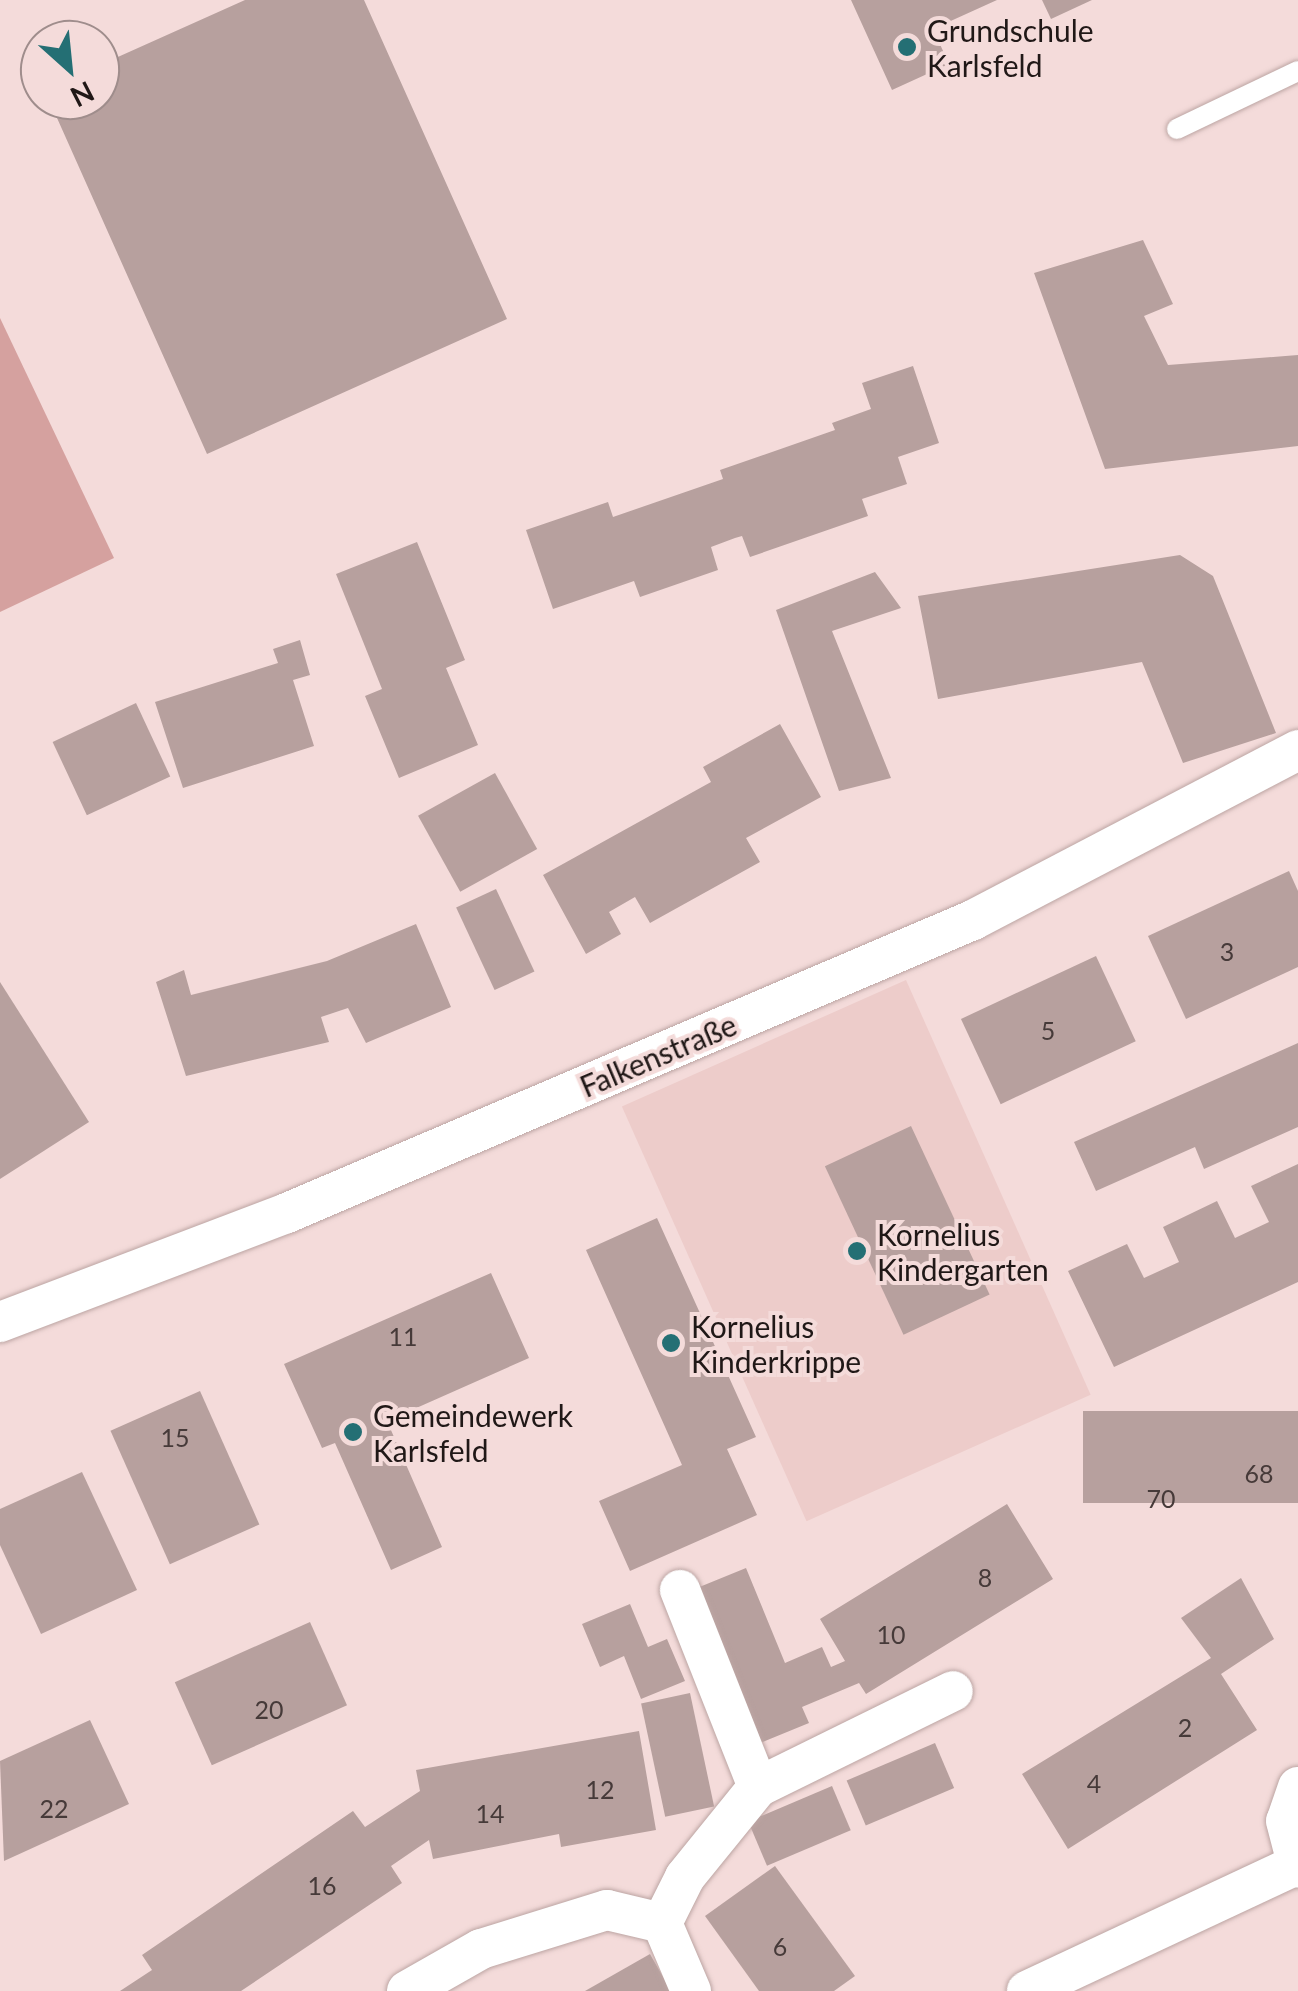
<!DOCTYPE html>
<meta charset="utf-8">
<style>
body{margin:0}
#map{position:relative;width:1298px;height:1991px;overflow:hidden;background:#f4dbda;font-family:Lato,sans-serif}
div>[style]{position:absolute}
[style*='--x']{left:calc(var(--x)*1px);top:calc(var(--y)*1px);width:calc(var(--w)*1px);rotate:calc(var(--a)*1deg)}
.built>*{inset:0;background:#edccca;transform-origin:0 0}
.green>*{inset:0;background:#d5a19f}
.building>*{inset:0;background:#b7a09e;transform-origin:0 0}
.roads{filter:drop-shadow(0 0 2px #bca5a3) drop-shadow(0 0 2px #bca5a3)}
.service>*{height:20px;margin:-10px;padding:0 10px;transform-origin:10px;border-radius:10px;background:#fff}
.minor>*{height:40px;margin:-20px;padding:0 20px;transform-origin:20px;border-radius:20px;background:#fff}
.dots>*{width:28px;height:28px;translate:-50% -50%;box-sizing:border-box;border:5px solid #f4dbda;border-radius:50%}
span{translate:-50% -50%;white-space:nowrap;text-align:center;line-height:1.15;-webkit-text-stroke:8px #f4dbda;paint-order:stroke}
.number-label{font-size:25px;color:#463a39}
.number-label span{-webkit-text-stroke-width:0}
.poi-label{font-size:30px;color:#201817}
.left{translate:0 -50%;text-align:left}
.street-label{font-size:30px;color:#201817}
.north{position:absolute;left:20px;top:20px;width:100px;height:100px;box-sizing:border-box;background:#f4dbda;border:2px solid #9f8d8c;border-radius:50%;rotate:153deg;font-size:28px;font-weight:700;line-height:40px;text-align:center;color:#201817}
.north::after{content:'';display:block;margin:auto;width:35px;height:45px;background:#246f74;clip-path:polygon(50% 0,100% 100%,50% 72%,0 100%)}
</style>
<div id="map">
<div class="built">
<i style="left:906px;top:980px;width:454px;height:311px;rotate:66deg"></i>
</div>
<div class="green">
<i style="clip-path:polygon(0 318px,114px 558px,0 612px)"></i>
</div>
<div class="building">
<i style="clip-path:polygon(245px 0,364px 0,507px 319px,207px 454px,49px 100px,100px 100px,100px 65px)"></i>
<i style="clip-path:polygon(851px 0,997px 0,933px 29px,949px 64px,892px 90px)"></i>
<i style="clip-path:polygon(1042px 0,1092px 0,1051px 19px)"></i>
<i style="clip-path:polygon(1143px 240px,1173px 304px,1144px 316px,1168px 365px,1298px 355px,1298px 446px,1105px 469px,1034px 273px)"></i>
<i style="clip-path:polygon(913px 366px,939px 443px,898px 457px,907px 484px,862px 499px,868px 516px,750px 557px,742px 536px,735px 538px,711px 547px,718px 570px,640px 597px,634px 581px,553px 609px,526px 530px,608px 502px,613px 517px,723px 479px,720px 470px,835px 430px,832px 423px,871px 409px,862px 383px)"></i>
<i style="clip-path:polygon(417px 542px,465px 660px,446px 668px,478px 745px,399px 778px,365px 696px,382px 689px,336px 574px)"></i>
<i style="clip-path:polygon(1180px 555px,1213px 576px,1276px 733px,1183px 763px,1142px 662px,938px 699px,918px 596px)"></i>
<i style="clip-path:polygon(875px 572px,901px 608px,832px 631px,891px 778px,839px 791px,776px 610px)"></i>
<i style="clip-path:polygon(300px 640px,310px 675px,293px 680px,314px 746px,183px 788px,155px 702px,278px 663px,273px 649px)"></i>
<i style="left:136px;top:703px;width:81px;height:92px;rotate:65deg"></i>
<i style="clip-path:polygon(780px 724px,821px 797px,746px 838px,760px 862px,650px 923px,635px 897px,609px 912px,621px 934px,586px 954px,543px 875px,711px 782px,703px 767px)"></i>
<i style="left:495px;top:773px;width:87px;height:88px;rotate:61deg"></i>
<i style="clip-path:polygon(1289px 871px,1298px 891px,1298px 967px,1186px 1019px,1148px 936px)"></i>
<i style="left:496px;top:889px;width:91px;height:44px;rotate:65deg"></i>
<i style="clip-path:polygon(416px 924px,451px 1007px,366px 1043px,348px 1008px,321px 1017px,329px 1042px,186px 1076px,156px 982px,184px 970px,191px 995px,327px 961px)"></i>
<i style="left:1096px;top:956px;width:94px;height:149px;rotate:65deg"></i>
<i style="clip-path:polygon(0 982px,89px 1122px,0 1179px)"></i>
<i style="clip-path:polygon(1298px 1043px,1298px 1127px,1204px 1169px,1195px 1147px,1096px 1191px,1074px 1142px)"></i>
<i style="left:911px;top:1126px;width:186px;height:95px;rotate:65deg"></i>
<i style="clip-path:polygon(1298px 1164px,1298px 1282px,1114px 1367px,1068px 1271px,1127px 1244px,1144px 1278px,1179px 1262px,1163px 1227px,1217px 1201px,1235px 1238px,1269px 1222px,1251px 1186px)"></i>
<i style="clip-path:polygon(657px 1218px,756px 1437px,727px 1449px,757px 1515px,630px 1571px,599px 1501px,682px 1465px,586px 1250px)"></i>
<i style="clip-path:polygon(491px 1273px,529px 1358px,387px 1421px,442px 1547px,391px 1570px,335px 1443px,322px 1448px,284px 1364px)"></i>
<i style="left:200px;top:1391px;width:146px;height:98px;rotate:66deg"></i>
<i style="left:1298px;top:1411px;width:92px;height:215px;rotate:90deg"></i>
<i style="clip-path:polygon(82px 1472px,137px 1590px,41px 1634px,0 1545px,0 1509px)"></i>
<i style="clip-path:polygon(1007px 1504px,1053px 1579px,866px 1694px,859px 1683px,802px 1707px,809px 1723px,760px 1743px,697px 1588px,746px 1568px,785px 1663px,822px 1647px,831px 1667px,845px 1661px,820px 1619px)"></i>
<i style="clip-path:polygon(1241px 1578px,1274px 1639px,1221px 1674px,1257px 1730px,1068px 1849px,1022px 1774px,1211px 1658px,1181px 1618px)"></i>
<i style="clip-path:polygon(630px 1604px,648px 1647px,667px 1639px,685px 1681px,641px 1699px,624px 1656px,600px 1667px,582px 1624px)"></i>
<i style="left:310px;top:1622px;width:91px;height:148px;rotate:66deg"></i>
<i style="left:690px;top:1693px;width:116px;height:50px;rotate:78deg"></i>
<i style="clip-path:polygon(90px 1720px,129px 1804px,4px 1861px,0 1761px)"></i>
<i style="clip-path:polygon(639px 1731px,656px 1830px,561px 1847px,559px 1834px,433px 1859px,429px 1840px,391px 1866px,402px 1883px,241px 1991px,120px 1991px,152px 1970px,142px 1955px,353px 1811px,365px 1827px,420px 1791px,416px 1770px)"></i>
<i style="left:935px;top:1743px;width:49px;height:96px;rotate:67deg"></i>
<i style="left:832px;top:1786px;width:48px;height:91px;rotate:67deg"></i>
<i style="clip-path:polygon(775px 1866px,855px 1976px,834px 1991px,759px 1991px,705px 1916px)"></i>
<i style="clip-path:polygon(650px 1954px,671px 1991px,585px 1991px)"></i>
</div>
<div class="roads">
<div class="service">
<i style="--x:1177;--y:129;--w:134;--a:-25.6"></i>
</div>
<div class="minor">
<i style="--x:0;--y:1322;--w:307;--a:-20.8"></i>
<i style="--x:287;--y:1213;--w:746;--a:-23.13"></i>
<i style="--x:973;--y:920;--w:367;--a:-27.6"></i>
<i style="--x:680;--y:1590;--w:212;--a:68.4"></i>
<i style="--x:1298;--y:1787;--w:36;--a:109"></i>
<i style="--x:1286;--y:1821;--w:48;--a:75.4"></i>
<i style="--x:662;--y:1923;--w:51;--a:-63.4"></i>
<i style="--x:685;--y:1877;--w:116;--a:-51"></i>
<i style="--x:758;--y:1787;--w:217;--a:-26.2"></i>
<i style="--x:407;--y:1991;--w:85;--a:-29.6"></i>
<i style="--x:481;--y:1949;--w:132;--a:-17.2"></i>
<i style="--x:607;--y:1910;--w:57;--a:13.3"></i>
<i style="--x:662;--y:1923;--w:74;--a:66.9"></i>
<i style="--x:1027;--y:1991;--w:297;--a:-25.1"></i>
</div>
</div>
<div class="dots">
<i style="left:907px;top:47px;background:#246f74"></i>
<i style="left:857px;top:1251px;background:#246f74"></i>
<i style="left:671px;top:1343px;background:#246f74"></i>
<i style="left:353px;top:1432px;background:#246f74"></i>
</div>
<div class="number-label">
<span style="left:1227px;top:951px">3</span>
<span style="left:1048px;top:1030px">5</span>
<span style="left:403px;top:1336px">11</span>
<span style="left:175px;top:1437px">15</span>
<span style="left:1259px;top:1473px">68</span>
<span style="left:1161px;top:1498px">70</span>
<span style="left:985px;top:1577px">8</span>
<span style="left:891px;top:1634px">10</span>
<span style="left:269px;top:1709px">20</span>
<span style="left:1185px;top:1727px">2</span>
<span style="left:1094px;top:1783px">4</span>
<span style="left:600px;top:1789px">12</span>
<span style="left:54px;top:1808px">22</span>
<span style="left:490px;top:1813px">14</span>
<span style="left:322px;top:1885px">16</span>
<span style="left:780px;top:1946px">6</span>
</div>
<div class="poi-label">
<span class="left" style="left:927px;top:47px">Grundschule<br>Karlsfeld</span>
<span class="left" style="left:877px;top:1251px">Kornelius<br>Kindergarten</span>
<span class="left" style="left:691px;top:1343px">Kornelius<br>Kinderkrippe</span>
<span class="left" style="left:373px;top:1432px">Gemeindewerk<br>Karlsfeld</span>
</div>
<div class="street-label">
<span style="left:658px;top:1055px;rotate:-23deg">Falkenstraße</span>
</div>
<div class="north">N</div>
</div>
